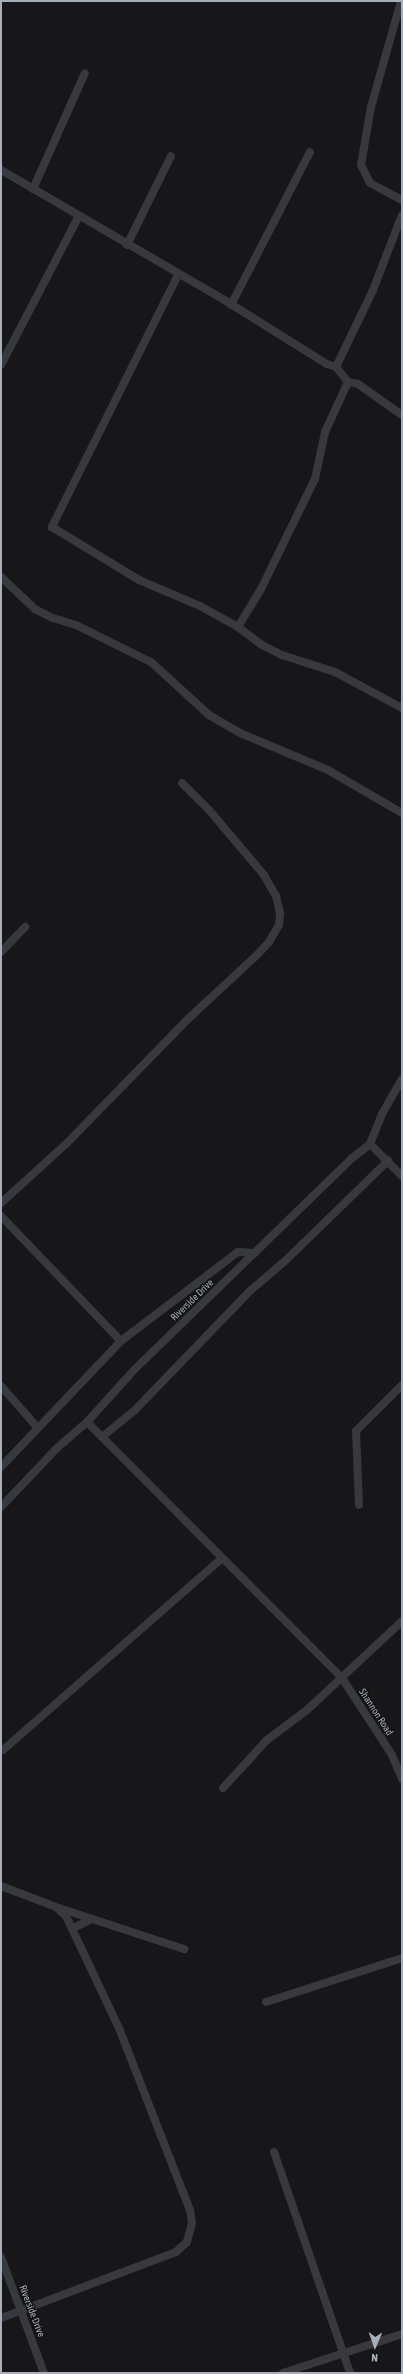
<!DOCTYPE html>
<style>
body{margin:0}
#map{position:relative;width:403px;height:2374px;overflow:hidden;background:#171719;font-family:"Asap Condensed",sans-serif}
div>[style]{position:absolute}
[style*='--x']{left:calc(var(--x)*1px);top:calc(var(--y)*1px);width:calc(var(--w)*1px);rotate:calc(var(--a)*1deg)}
.minor>*{height:8px;margin:-4px;padding:0 4px;transform-origin:4px;border-radius:4px;background:#37393e}
span{translate:-50% -50%;white-space:nowrap;text-align:center;line-height:1.15;-webkit-text-stroke:3px #121214;paint-order:stroke}
.street-label{font-size:10px;color:#a7afba}
.frame{position:absolute;inset:0;border:2px solid #a7afba;pointer-events:none}
.north{position:absolute;left:355px;top:2326px;width:40px;height:40px;-webkit-text-stroke:3px #121214;paint-order:stroke;rotate:182deg;font-size:11px;font-weight:700;line-height:16px;text-align:center;color:#a7afba}
.north::after{content:'';display:block;margin:auto;width:14px;height:18px;background:#a7afba;clip-path:polygon(50% 0,100% 100%,50% 72%,0 100%)}
</style>
<div id="map">
<div class="minor">
<i style="--x:401;--y:1;--w:110;--a:105.8"></i>
<i style="--x:371;--y:107;--w:59;--a:99.8"></i>
<i style="--x:361;--y:165;--w:20;--a:63"></i>
<i style="--x:370;--y:183;--w:36;--a:28"></i>
<i style="--x:1;--y:170;--w:260;--a:30.2"></i>
<i style="--x:226;--y:301;--w:119;--a:32"></i>
<i style="--x:327;--y:364;--w:9;--a:18"></i>
<i style="--x:336;--y:367;--w:19;--a:51"></i>
<i style="--x:348;--y:382;--w:10;--a:11"></i>
<i style="--x:358;--y:384;--w:54;--a:35.2"></i>
<i style="--x:33;--y:189;--w:127;--a:-65.9"></i>
<i style="--x:127;--y:245;--w:99;--a:-63.7"></i>
<i style="--x:178;--y:275;--w:282;--a:116.6"></i>
<i style="--x:52;--y:527;--w:102;--a:31.3"></i>
<i style="--x:139;--y:580;--w:66;--a:23.1"></i>
<i style="--x:200;--y:606;--w:43;--a:28.9"></i>
<i style="--x:238;--y:627;--w:30;--a:37"></i>
<i style="--x:262;--y:645;--w:22;--a:27"></i>
<i style="--x:282;--y:655;--w:56;--a:17.8"></i>
<i style="--x:335;--y:672;--w:76;--a:28.2"></i>
<i style="--x:231;--y:305;--w:172;--a:-62.7"></i>
<i style="--x:1;--y:365;--w:168;--a:-62.4"></i>
<i style="--x:336;--y:367;--w:85;--a:-64.3"></i>
<i style="--x:373;--y:290;--w:80;--a:-68.9"></i>
<i style="--x:1;--y:577;--w:47;--a:43.3"></i>
<i style="--x:35;--y:609;--w:20;--a:27"></i>
<i style="--x:53;--y:618;--w:24;--a:17"></i>
<i style="--x:76;--y:625;--w:84;--a:26.3"></i>
<i style="--x:151;--y:662;--w:79;--a:42.4"></i>
<i style="--x:209;--y:715;--w:36;--a:30"></i>
<i style="--x:240;--y:733;--w:95;--a:22.8"></i>
<i style="--x:328;--y:770;--w:86;--a:30.2"></i>
<i style="--x:238;--y:627;--w:44;--a:-58.8"></i>
<i style="--x:261;--y:589;--w:123;--a:-63.9"></i>
<i style="--x:315;--y:479;--w:48;--a:-78"></i>
<i style="--x:325;--y:432;--w:55;--a:-65.3"></i>
<i style="--x:1;--y:952;--w:35;--a:-46"></i>
<i style="--x:370;--y:1144;--w:32;--a:-68"></i>
<i style="--x:382;--y:1114;--w:40;--a:-60.3"></i>
<i style="--x:1;--y:1203;--w:89;--a:-42.3"></i>
<i style="--x:67;--y:1143;--w:172;--a:-45.7"></i>
<i style="--x:187;--y:1020;--w:96;--a:-42.9"></i>
<i style="--x:257;--y:955;--w:18;--a:-47"></i>
<i style="--x:269;--y:942;--w:20;--a:-60"></i>
<i style="--x:279;--y:925;--w:12;--a:-85"></i>
<i style="--x:280;--y:913;--w:17;--a:-103"></i>
<i style="--x:276;--y:896;--w:24;--a:-120"></i>
<i style="--x:264;--y:875;--w:85;--a:-130.2"></i>
<i style="--x:209;--y:810;--w:38;--a:-135"></i>
<i style="--x:1;--y:1216;--w:173;--a:46.2"></i>
<i style="--x:1;--y:1386;--w:55;--a:48.7"></i>
<i style="--x:87;--y:1422;--w:361;--a:45.1"></i>
<i style="--x:342;--y:1678;--w:92;--a:57"></i>
<i style="--x:392;--y:1755;--w:26;--a:67"></i>
<i style="--x:102;--y:1437;--w:43;--a:-39.3"></i>
<i style="--x:135;--y:1410;--w:167;--a:-46"></i>
<i style="--x:251;--y:1290;--w:45;--a:-40.5"></i>
<i style="--x:285;--y:1261;--w:144;--a:-44.2"></i>
<i style="--x:1;--y:1467;--w:174;--a:-46.4"></i>
<i style="--x:121;--y:1341;--w:147;--a:-37.3"></i>
<i style="--x:238;--y:1252;--w:17;--a:3"></i>
<i style="--x:359;--y:1505;--w:74;--a:-92.3"></i>
<i style="--x:356;--y:1431;--w:65;--a:-45"></i>
<i style="--x:1;--y:1507;--w:80;--a:-46.5"></i>
<i style="--x:56;--y:1449;--w:41;--a:-41.1"></i>
<i style="--x:87;--y:1422;--w:70;--a:-47.9"></i>
<i style="--x:134;--y:1370;--w:303;--a:-44.2"></i>
<i style="--x:351;--y:1159;--w:24;--a:-38"></i>
<i style="--x:370;--y:1144;--w:45;--a:45"></i>
<i style="--x:3;--y:1750;--w:291;--a:-41.2"></i>
<i style="--x:223;--y:1788;--w:65;--a:-47.5"></i>
<i style="--x:267;--y:1740;--w:50;--a:-36.9"></i>
<i style="--x:307;--y:1710;--w:130;--a:-43.1"></i>
<i style="--x:1;--y:1886;--w:59;--a:20.9"></i>
<i style="--x:56;--y:1907;--w:13;--a:42"></i>
<i style="--x:66;--y:1916;--w:124;--a:64.7"></i>
<i style="--x:119;--y:2028;--w:195;--a:68.7"></i>
<i style="--x:190;--y:2210;--w:13;--a:81"></i>
<i style="--x:192;--y:2223;--w:20;--a:105"></i>
<i style="--x:187;--y:2242;--w:15;--a:138"></i>
<i style="--x:176;--y:2252;--w:187;--a:159.3"></i>
<i style="--x:59;--y:1908;--w:132;--a:18.2"></i>
<i style="--x:72;--y:1929;--w:22;--a:-27"></i>
<i style="--x:266;--y:2002;--w:143;--a:-17.9"></i>
<i style="--x:274;--y:2152;--w:234;--a:71"></i>
<i style="--x:1;--y:2257;--w:124;--a:69.7"></i>
<i style="--x:283;--y:2373;--w:125;--a:-18.1"></i>
</div>
<div class="street-label">
<span style="left:192px;top:1300px;rotate:-44deg">Riverside Drive</span>
<span style="left:376px;top:1712px;rotate:57deg">Shannon Road</span>
<span style="left:32px;top:2311px;rotate:69deg">Riverside Drive</span>
</div>
<div class="frame"></div>
<div class="north">N</div>
</div>
